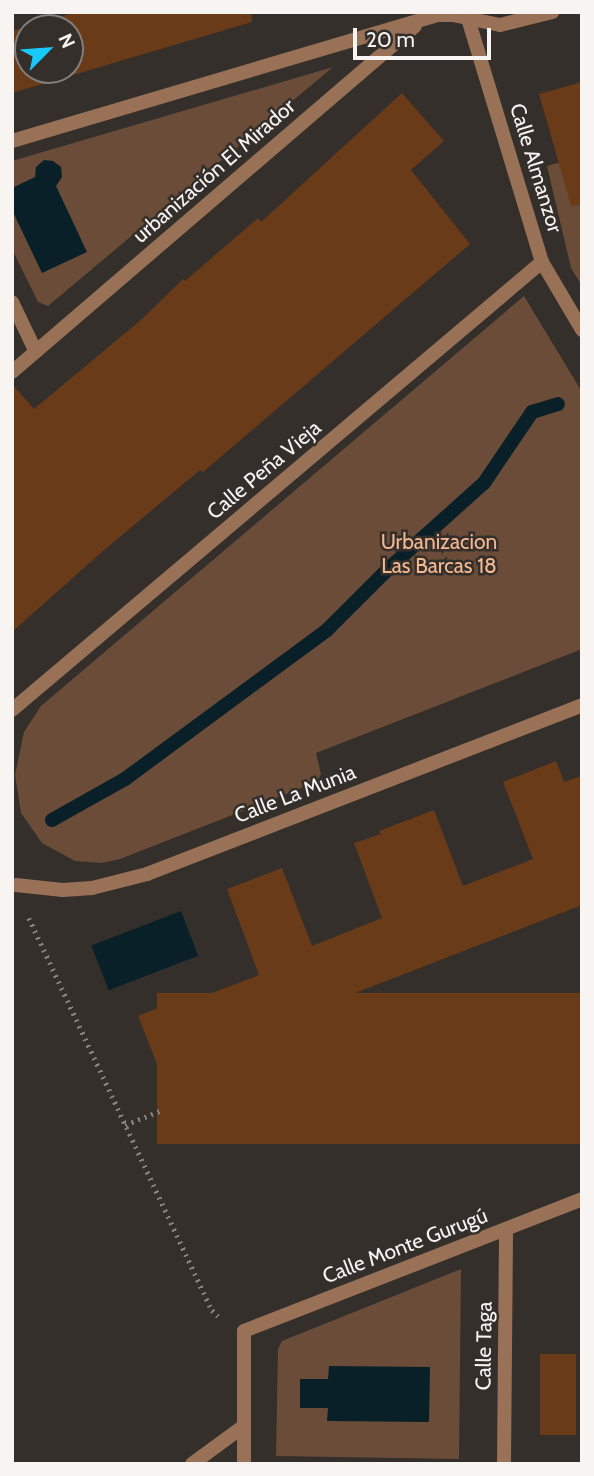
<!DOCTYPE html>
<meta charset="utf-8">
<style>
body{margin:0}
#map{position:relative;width:594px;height:1476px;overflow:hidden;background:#342f2b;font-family:Cabin,sans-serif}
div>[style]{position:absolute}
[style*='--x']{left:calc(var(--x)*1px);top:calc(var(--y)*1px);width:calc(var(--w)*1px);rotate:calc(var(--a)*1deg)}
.green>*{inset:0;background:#6a4c38}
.water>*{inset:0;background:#0a2028;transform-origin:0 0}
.stream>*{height:14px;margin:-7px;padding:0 7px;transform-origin:7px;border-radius:7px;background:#0a2028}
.building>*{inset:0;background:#693b19;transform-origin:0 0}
.path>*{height:4.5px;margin-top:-2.25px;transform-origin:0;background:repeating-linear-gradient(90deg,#86827f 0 2px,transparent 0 7px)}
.service>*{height:14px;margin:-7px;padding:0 7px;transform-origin:7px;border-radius:7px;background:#987157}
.minor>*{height:14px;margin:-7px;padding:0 7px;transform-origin:7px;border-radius:7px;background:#987157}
span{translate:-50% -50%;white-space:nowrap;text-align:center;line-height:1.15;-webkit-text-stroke:5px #342f2b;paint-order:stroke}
.street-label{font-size:21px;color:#f8f4f2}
.park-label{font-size:21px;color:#f5b991}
.frame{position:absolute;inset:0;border:14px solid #f8f4f2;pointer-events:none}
.north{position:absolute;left:14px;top:14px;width:70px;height:70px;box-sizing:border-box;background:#342f2b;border:2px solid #827e7b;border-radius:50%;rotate:65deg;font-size:19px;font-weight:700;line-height:28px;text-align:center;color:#f8f4f2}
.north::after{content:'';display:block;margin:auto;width:24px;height:32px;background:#18cafc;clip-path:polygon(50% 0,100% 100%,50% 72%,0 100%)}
.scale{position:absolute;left:353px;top:28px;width:138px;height:32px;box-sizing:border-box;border:4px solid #f8f4f2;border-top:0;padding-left:9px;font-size:21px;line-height:24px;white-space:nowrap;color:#f8f4f2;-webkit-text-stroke:5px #342f2b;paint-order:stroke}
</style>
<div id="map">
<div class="green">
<i style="clip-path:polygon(333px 67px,48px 306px,38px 302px,12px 249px,12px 161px)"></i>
<i style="clip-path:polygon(582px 156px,582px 286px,571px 268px,547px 166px)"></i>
<i style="clip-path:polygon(524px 296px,582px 392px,582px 649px,316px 753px,321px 774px,317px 782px,120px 859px,102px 863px,75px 861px,42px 843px,21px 813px,15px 775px,24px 732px,41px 706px)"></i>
<i style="clip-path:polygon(461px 1269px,459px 1459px,276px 1456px,278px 1349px,282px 1341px)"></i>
</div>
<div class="water">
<i style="clip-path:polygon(44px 160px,53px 161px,61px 167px,62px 177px,56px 186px,87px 252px,42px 273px,12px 210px,12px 188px,35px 177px,36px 167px)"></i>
<i style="left:181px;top:911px;width:48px;height:96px;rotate:69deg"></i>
<i style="clip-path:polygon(329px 1366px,430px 1367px,429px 1422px,327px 1421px,328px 1408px,300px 1408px,300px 1379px,328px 1379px)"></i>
</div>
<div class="stream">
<i style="--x:52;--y:820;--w:84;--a:-29.3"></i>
<i style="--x:125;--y:779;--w:251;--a:-36.4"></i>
<i style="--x:327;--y:630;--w:86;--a:-45"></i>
<i style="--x:388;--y:569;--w:129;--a:-41.9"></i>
<i style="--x:484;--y:483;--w:86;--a:-55.9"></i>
<i style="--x:532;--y:412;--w:27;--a:-17"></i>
</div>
<div class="building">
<i style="clip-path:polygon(evenodd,76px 12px,251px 12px,252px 22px,12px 93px,12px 31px,76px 12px,28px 28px,70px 28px,70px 70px,28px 70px,28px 28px)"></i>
<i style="clip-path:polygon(582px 82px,582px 205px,571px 206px,539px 94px)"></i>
<i style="clip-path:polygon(402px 93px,444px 141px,411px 170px,470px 244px,203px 472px,200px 470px,103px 551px,12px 632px,12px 384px,34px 409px,142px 319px,183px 279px,185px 281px,258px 218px,261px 222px)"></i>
<i style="clip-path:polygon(556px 761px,564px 782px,582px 776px,582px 905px,159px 1069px,138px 1016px,193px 994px,196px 999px,259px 975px,227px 889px,282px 868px,312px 946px,382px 918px,354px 843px,381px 834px,379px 831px,434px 810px,463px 886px,533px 859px,503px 782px)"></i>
<i style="left:582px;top:993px;width:151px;height:425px;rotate:90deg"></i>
<i style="left:540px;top:1354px;width:36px;height:81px"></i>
</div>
<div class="path">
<i style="--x:29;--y:918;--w:433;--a:65"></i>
<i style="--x:212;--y:1310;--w:10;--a:45"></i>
<i style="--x:125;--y:1125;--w:38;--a:-22"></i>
</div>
<div class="service">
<i style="--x:12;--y:141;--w:443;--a:-16.5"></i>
<i style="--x:437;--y:15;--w:16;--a:0"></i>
<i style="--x:453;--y:15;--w:48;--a:12"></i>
<i style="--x:500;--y:25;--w:54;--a:-14"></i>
<i style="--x:12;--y:302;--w:55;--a:64.4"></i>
<i style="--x:12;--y:372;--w:531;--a:-40.65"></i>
</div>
<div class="minor">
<i style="--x:466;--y:12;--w:261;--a:73.1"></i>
<i style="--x:542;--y:262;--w:79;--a:59.5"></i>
<i style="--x:12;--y:710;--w:694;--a:-40.21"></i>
<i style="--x:16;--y:885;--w:47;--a:6.1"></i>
<i style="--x:63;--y:890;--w:29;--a:-4"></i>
<i style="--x:92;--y:888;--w:57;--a:-14.3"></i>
<i style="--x:147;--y:874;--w:467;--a:-21.2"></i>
<i style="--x:192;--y:1464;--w:64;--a:-36.2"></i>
<i style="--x:244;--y:1464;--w:133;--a:-90"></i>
<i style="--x:244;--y:1331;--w:363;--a:-21.3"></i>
<i style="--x:504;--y:1464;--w:235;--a:-89.5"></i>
</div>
<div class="street-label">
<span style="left:536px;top:168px;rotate:73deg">Calle Almanzor</span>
<span style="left:214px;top:171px;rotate:-41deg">urbanización El Mirador</span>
<span style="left:264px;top:470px;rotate:-40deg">Calle Peña Vieja</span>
<span style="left:295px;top:794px;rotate:-21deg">Calle La Munia</span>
<span style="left:405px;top:1246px;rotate:-21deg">Calle Monte Gurugú</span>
<span style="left:484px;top:1346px;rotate:-89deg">Calle Taga</span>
</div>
<div class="park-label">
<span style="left:439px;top:554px">Urbanizacion<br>Las Barcas 18</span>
</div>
<div class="frame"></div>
<div class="north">N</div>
<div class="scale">20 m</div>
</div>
